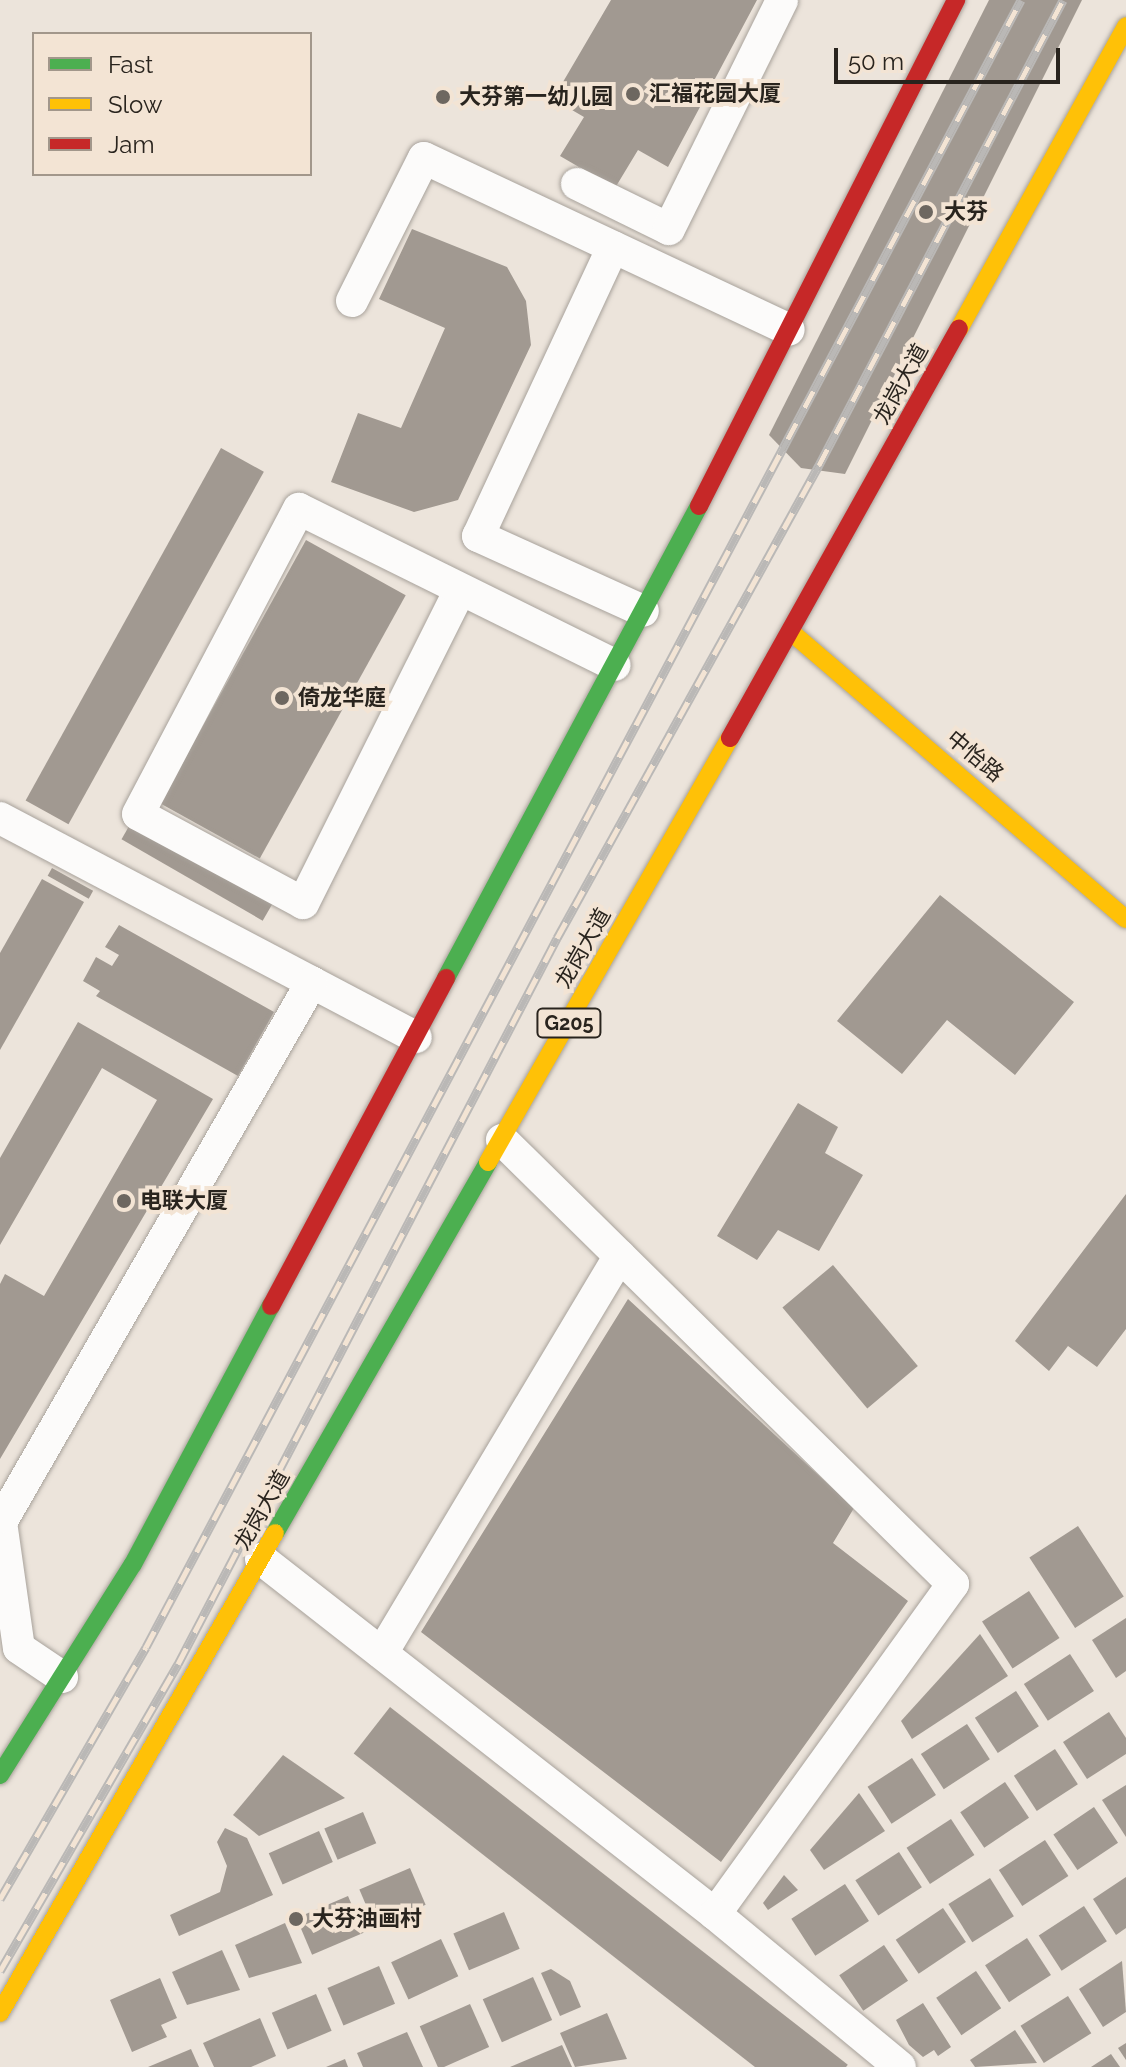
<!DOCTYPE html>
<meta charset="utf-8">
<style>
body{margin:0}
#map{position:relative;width:1126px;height:2067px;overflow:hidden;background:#ece4db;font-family:Raleway,"Noto Sans SC",sans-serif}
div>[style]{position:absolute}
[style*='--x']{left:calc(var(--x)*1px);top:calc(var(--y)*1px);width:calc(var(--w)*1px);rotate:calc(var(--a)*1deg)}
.building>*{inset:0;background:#a19991;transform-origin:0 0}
.roads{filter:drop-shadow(0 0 2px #a8a29b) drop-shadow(0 0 2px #a8a29b)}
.street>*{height:32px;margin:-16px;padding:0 16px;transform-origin:16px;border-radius:16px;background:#fcfbfa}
.fast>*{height:18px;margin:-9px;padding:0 9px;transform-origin:9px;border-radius:9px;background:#4caf50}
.slow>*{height:18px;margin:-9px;padding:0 9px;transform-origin:9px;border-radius:9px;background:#ffc107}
.jam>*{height:18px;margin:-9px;padding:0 9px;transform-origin:9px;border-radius:9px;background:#c62828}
.rail>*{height:9px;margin-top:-4.5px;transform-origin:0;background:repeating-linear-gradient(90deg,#f3e4d4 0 18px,#bab8b6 0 36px);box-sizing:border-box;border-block:2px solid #bab8b6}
.dots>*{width:22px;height:22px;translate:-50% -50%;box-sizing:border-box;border:4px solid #f3e4d4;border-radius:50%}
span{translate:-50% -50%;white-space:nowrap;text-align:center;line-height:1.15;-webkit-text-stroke:8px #f3e4d4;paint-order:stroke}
.shield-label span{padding:2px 6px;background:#f3e4d4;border:2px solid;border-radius:6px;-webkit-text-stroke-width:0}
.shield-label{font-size:20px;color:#29241e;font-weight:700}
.poi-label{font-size:22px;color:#29241e;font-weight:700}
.left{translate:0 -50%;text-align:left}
.street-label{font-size:22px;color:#29241e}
.legend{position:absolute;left:32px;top:32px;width:280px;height:144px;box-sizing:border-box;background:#f3e4d4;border:2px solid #a2978b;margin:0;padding:10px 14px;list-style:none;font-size:24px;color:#29241e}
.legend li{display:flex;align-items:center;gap:16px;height:40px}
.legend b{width:40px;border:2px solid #a2978b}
.scale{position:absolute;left:834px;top:48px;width:226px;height:36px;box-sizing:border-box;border:4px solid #29241e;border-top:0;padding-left:10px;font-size:24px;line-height:28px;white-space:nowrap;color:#29241e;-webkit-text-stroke:6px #f3e4d4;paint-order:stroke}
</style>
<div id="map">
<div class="building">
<i style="clip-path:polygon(611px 0,757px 0,668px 167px,638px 150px,615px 188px,560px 156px,584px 117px,553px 99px)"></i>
<i style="clip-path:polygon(989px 0,1082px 0,845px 474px,801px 468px,769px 435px)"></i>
<i style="clip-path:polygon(412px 229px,507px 267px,526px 301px,531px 345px,458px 500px,414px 512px,331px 482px,358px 413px,401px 428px,445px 328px,379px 299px)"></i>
<i style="left:221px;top:448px;width:49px;height:403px;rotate:29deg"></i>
<i style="left:306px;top:540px;width:114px;height:301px;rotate:29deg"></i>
<i style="left:132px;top:821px;width:163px;height:21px;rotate:30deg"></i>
<i style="left:52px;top:868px;width:47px;height:9px;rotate:29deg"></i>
<i style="clip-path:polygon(42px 879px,84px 902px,0 1050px,0 953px)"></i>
<i style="clip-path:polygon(940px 895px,1074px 1002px,1015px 1075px,947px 1020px,902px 1074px,837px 1021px)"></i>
<i style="clip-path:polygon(119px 925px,274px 1012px,238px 1076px,96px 996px,100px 991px,83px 981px,96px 957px,112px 966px,119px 955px,105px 947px)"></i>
<i style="clip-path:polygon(78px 1022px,213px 1099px,0 1459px,0 1284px,5px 1274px,44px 1296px,157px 1100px,102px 1068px,0 1245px,0 1158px)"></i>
<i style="clip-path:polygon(798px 1103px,838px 1127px,825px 1153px,863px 1175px,819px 1251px,778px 1230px,757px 1260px,717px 1236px)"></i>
<i style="clip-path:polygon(1126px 1194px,1126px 1329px,1097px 1367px,1068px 1346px,1049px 1371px,1015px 1341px)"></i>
<i style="left:833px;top:1265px;width:132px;height:66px;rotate:50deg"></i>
<i style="clip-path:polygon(628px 1299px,854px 1508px,833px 1543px,908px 1601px,721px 1862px,421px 1632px)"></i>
<i style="left:1078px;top:1526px;width:84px;height:58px;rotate:57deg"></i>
<i style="left:1029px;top:1591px;width:56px;height:56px;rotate:57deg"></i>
<i style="clip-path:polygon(1126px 1618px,1126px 1671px,1116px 1678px,1092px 1640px)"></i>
<i style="clip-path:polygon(980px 1634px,1008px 1676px,912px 1739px,901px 1721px)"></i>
<i style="left:1070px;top:1654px;width:44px;height:55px;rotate:57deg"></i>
<i style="left:1016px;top:1691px;width:42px;height:49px;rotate:57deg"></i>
<i style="left:390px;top:1707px;width:581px;height:59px;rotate:38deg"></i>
<i style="clip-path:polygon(1109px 1712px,1126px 1738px,1126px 1754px,1087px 1779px,1063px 1742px)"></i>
<i style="left:967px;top:1724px;width:42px;height:55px;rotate:57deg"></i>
<i style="left:1055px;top:1749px;width:42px;height:49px;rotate:57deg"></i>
<i style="clip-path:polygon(283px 1755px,345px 1798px,259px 1836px,233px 1815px)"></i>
<i style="left:912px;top:1758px;width:44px;height:53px;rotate:57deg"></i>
<i style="left:1005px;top:1782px;width:43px;height:54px;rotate:56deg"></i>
<i style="clip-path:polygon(1126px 1785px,1126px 1837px,1102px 1800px)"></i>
<i style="clip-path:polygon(859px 1793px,885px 1831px,824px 1870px,810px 1850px)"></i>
<i style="left:1094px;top:1807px;width:43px;height:49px;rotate:56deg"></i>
<i style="left:363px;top:1812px;width:34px;height:42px;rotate:67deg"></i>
<i style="left:951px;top:1819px;width:43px;height:53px;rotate:57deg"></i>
<i style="clip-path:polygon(225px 1828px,247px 1838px,273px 1895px,179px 1936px,170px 1915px,220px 1892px,227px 1866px,217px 1842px)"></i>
<i style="left:319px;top:1831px;width:34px;height:55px;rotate:66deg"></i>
<i style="left:1045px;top:1840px;width:43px;height:55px;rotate:57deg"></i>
<i style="left:899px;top:1852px;width:42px;height:52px;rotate:57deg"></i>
<i style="left:410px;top:1868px;width:40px;height:55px;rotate:67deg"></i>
<i style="clip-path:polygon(784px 1875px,798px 1890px,768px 1910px,763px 1903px)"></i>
<i style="clip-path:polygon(1126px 1877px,1126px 1928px,1116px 1935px,1093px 1899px)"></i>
<i style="left:990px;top:1878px;width:45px;height:49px;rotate:58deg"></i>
<i style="left:845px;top:1884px;width:44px;height:64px;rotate:57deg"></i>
<i style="left:348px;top:1896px;width:40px;height:56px;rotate:67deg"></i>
<i style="left:1084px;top:1906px;width:42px;height:54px;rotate:57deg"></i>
<i style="left:943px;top:1908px;width:41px;height:57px;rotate:56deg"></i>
<i style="left:504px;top:1912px;width:40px;height:55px;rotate:67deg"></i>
<i style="clip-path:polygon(285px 1923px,302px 1963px,249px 1978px,235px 1945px)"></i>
<i style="left:1027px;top:1938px;width:44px;height:50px;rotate:57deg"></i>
<i style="left:441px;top:1939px;width:41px;height:55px;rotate:65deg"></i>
<i style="left:884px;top:1945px;width:43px;height:54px;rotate:56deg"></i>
<i style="clip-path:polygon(222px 1950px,240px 1990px,187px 2005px,172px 1972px)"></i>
<i style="clip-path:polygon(1122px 1961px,1126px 2012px,1103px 2027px,1079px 1989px)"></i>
<i style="left:379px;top:1966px;width:41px;height:56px;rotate:67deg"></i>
<i style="clip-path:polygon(551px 1969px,570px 1981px,581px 2007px,560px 2016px,541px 1973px)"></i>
<i style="left:976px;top:1971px;width:45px;height:48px;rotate:56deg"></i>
<i style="left:533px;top:1977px;width:47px;height:55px;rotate:66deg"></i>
<i style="clip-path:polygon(160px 1978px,177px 2018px,161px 2025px,167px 2037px,132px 2052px,110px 2000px)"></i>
<i style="left:316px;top:1994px;width:40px;height:48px;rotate:67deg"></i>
<i style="left:1068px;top:1996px;width:44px;height:56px;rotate:58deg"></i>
<i style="clip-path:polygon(923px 2003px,951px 2047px,938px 2056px,934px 2050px,923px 2057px,909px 2045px,896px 2020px)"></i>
<i style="left:470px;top:2004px;width:47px;height:55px;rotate:66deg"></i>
<i style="clip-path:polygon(607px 2013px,627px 2059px,575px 2067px,560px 2033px)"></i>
<i style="clip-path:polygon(260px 2018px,276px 2056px,251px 2067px,214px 2067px,203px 2043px)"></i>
<i style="clip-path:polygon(1015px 2030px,1037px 2063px,975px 2067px,970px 2060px)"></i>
<i style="clip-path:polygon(407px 2032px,423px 2067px,363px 2067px,357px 2053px)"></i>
<i style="clip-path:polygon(1126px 2043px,1126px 2060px,1118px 2048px)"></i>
<i style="clip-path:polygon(562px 2045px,572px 2067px,510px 2067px)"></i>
<i style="clip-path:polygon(191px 2049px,199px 2067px,148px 2067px)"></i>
<i style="clip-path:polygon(1111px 2054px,1120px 2067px,1091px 2067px)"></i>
<i style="clip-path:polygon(345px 2059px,348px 2067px,326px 2067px)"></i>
</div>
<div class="roads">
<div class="street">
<i style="--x:577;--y:184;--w:102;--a:26.1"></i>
<i style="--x:669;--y:229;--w:255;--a:-63.7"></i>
<i style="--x:613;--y:247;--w:319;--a:115"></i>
<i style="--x:478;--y:536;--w:181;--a:24.4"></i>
<i style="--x:352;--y:301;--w:160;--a:-63.3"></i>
<i style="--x:424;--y:158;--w:403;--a:25.2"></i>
<i style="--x:459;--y:592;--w:348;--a:116.6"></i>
<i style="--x:303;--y:903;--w:187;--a:-151.7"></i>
<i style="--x:138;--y:814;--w:345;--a:-62.2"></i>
<i style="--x:299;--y:509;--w:352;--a:26.3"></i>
<i style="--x:0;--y:818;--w:470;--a:27.8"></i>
<i style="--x:0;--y:1515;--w:134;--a:81.9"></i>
<i style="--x:19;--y:1648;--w:52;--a:34"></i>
<i style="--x:4;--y:1517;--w:617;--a:-60.07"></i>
<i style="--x:261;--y:1559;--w:576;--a:38.02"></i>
<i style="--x:715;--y:1914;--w:407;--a:-54.2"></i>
<i style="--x:953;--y:1584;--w:633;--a:-135.45"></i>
<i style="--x:382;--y:1653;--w:463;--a:-59.1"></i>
<i style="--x:715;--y:1914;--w:240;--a:39.6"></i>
</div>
<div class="fast">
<i style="--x:446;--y:978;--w:536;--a:-61.81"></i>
<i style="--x:275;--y:1533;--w:428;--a:-60.1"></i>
<i style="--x:0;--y:1775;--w:249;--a:-57.8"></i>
<i style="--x:133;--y:1564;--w:293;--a:-61.9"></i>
</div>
<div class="slow">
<i style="--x:959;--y:329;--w:346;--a:-61.1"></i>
<i style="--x:791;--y:632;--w:441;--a:40.6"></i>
<i style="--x:488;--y:1162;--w:488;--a:-60.3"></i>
<i style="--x:0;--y:2013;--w:553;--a:-60.19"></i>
</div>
<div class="jam">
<i style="--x:699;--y:506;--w:568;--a:-63.07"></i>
<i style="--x:730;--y:738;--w:469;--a:-60.8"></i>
<i style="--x:271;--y:1306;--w:372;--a:-61.9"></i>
</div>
</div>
<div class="rail">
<i style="--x:0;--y:1899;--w:291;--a:-59.9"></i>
<i style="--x:146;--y:1647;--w:1865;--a:-62.02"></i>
<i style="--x:0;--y:1971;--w:355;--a:-59.9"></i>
<i style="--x:178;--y:1664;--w:819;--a:-62.43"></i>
<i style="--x:557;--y:938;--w:541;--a:-61.02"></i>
<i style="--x:819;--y:465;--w:525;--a:-62.31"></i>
</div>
<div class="dots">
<i style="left:633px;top:94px;background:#6d6760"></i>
<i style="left:443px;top:97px;background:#6d6760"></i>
<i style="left:926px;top:212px;background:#6d6760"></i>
<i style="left:282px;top:698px;background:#6d6760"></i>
<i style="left:124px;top:1201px;background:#6d6760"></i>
<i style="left:296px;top:1919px;background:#6d6760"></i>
</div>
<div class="shield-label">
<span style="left:569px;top:1023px">G205</span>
</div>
<div class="poi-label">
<span class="left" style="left:649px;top:94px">汇福花园大厦</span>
<span class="left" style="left:459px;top:97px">大芬第一幼儿园</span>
<span class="left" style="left:944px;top:212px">大芬</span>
<span class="left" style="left:298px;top:698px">倚龙华庭</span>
<span class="left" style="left:140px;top:1201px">电联大厦</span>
<span class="left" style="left:312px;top:1919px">大芬油画村</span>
</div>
<div class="street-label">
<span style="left:901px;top:384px;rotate:-61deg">龙岗大道</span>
<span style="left:975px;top:756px;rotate:40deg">中怡路</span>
<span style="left:583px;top:948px;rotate:-60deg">龙岗大道</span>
<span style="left:262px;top:1510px;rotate:-60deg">龙岗大道</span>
</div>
<ul class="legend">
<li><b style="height:10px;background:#4caf50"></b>Fast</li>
<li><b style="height:10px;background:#ffc107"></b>Slow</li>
<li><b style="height:10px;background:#c62828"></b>Jam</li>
</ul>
<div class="scale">50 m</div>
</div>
